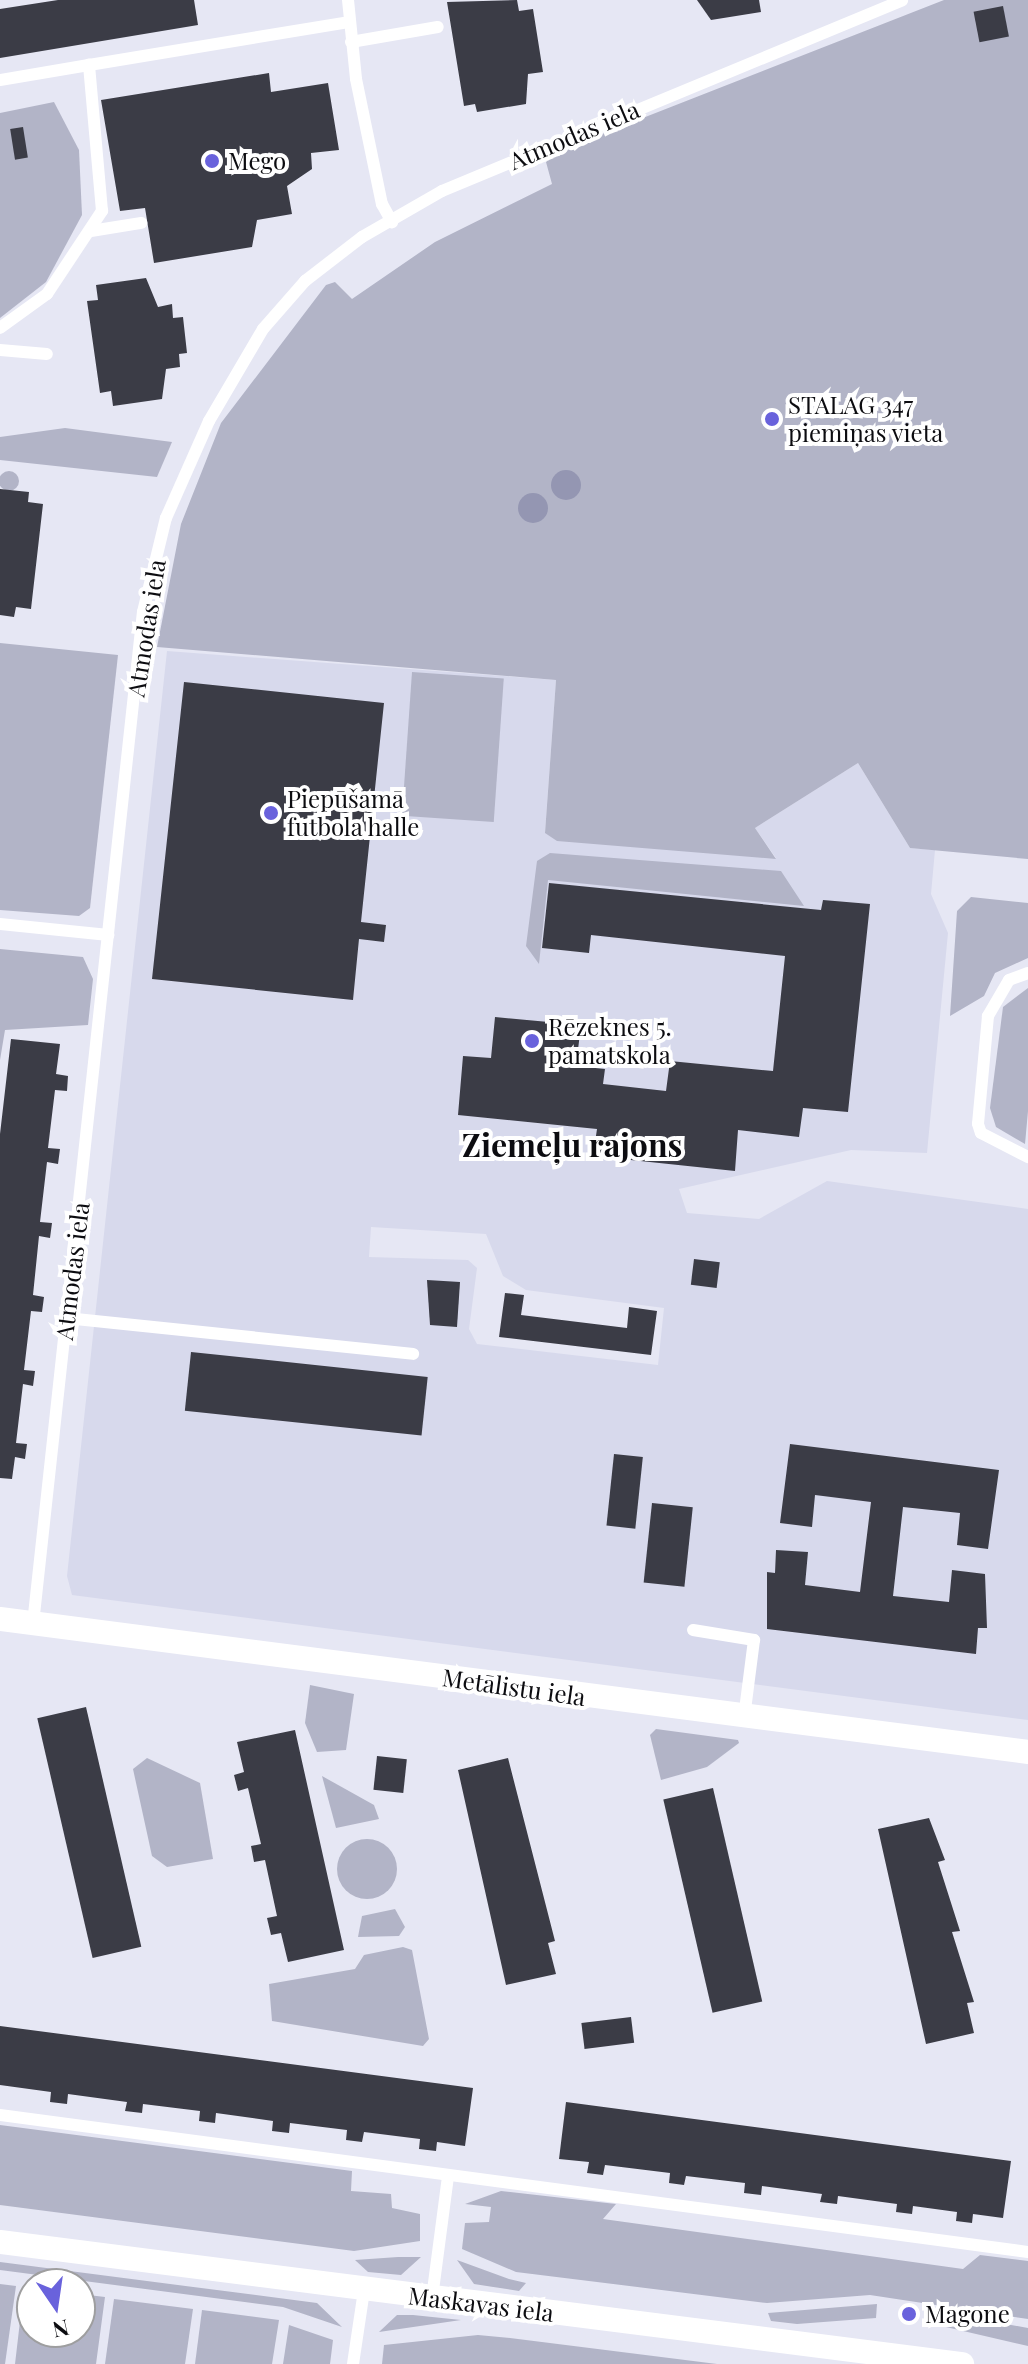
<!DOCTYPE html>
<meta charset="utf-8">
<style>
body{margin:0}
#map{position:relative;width:1028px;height:2364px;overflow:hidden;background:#e6e7f4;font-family:"Playfair Display",serif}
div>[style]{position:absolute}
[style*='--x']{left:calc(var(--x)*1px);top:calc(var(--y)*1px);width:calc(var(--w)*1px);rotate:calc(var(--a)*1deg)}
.built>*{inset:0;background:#d7d9ec}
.green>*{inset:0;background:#b2b4c7;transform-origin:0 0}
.round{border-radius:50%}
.water>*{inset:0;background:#9496b2}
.building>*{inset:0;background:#3b3c46;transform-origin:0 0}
.service>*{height:12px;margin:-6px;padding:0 6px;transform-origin:6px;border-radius:6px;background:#fff}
.minor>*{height:24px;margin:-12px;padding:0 12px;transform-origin:12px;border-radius:12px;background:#fff}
.dots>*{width:22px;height:22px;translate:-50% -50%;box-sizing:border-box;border:4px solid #fff;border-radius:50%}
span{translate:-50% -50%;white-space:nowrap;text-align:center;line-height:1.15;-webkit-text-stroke:8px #fff;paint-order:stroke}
.street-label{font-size:24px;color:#0c0c10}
.poi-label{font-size:24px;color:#0c0c10}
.left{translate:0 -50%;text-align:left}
.district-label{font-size:32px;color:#0c0c10;font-weight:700}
.north{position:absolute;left:16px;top:2268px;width:80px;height:80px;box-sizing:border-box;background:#fff;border:2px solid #9e9e9f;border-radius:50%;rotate:167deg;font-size:22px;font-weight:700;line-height:32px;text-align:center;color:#0c0c10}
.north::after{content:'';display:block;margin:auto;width:28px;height:36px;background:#6962dc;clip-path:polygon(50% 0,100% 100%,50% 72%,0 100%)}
</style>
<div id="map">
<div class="built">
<i style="clip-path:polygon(evenodd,167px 651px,556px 680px,545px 832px,776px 858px,755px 828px,858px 763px,910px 848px,935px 850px,931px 894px,948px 933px,927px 1153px,851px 1150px,679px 1189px,687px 1213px,759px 1219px,827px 1181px,1028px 1209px,1028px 1720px,72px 1595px,67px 1576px,167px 651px,371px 1227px,486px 1234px,503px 1276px,526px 1290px,664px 1308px,658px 1365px,477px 1344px,469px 1329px,477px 1268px,468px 1260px,369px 1257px,371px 1227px)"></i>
</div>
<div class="green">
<i style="clip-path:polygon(944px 0,1028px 0,1028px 859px,910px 848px,858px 763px,755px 828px,776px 859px,557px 841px,545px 833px,556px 680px,157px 647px,181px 524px,221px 423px,326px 285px,335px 282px,352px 299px,435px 242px,552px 184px,546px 162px,556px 152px)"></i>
<i style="clip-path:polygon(54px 102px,79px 150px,82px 215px,46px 282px,0 318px,0 113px)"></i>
<i style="clip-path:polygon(65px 428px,172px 442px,157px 477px,0 460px,0 437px)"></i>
<i class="round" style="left:-1px;top:471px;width:20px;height:20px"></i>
<i style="clip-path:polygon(0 643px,118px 655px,90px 908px,79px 916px,0 910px)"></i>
<i style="left:412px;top:672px;width:92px;height:144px;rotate:4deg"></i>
<i style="clip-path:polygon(550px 853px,781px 871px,804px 906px,548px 880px,539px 964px,526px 946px,537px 861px)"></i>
<i style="clip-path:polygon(971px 897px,1028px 903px,1028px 958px,995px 973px,984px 996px,950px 1016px,957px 911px)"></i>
<i style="clip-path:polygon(0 949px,83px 957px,93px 979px,88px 1025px,5px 1030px,0 1060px)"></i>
<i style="clip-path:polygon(1028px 988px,1028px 1111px,1025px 1144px,996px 1127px,990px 1108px,1003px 1007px)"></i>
<i style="clip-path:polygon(310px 1685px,354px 1694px,346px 1750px,317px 1752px,305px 1723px)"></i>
<i style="clip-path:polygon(656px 1729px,738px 1740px,739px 1743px,707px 1767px,661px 1780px,650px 1735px)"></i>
<i style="clip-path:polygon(147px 1758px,200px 1783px,213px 1859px,167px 1867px,152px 1856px,133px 1769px)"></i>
<i style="clip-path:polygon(322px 1776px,374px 1805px,379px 1819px,336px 1828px)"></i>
<i class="round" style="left:337px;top:1839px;width:60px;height:60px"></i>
<i style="clip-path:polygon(395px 1909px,405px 1927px,399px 1936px,358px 1937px,362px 1916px)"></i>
<i style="clip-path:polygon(403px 1947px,412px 1950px,429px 2039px,423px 2046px,272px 2021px,269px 1984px,355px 1969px,364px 1955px)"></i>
<i style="clip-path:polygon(0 2125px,352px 2171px,351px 2191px,391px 2194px,392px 2208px,420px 2214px,420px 2241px,354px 2251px,0 2205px)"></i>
<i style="clip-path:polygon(501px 2191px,616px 2204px,603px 2219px,963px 2269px,980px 2255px,1028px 2261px,1028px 2319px,870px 2295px,767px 2303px,516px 2272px,462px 2249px,465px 2223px,489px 2222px,491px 2207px,465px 2204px)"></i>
<i style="clip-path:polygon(398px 2257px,421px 2257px,401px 2275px,368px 2272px,355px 2260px)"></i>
<i style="clip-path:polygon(457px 2260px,509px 2279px,526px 2283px,519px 2291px,474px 2284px)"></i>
<i style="clip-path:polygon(0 2262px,317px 2303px,342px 2327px,283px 2307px,0 2270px)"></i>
<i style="clip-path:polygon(0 2284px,16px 2286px,5px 2364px,0 2364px)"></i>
<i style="clip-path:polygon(24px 2287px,32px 2288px,32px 2332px,80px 2332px,80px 2294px,105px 2297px,96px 2364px,15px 2364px)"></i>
<i style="clip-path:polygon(114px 2299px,193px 2309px,185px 2364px,105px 2364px)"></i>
<i style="clip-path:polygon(877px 2304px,876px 2318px,797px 2324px,771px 2321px,768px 2313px)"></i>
<i style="clip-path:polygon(202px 2310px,279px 2320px,272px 2364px,195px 2364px)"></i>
<i style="clip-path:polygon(951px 2314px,1028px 2328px,1028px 2346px,946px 2327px)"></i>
<i style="clip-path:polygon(397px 2315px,413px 2315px,461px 2320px,379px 2332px)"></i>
<i style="clip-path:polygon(289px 2325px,333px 2340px,330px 2364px,283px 2364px)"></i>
<i style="clip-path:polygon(478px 2335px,510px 2338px,717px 2364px,382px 2364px,384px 2345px)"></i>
</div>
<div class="water">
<i class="round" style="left:551px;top:470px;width:30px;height:30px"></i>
<i class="round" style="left:518px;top:493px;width:30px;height:30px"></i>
</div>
<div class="building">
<i style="clip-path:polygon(58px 0,194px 0,198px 25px,0 58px,0 9px)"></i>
<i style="clip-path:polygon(517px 0,519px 11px,533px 9px,543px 72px,528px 74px,526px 104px,477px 112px,475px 104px,464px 106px,447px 2px)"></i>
<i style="clip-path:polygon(697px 0,759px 0,761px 12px,711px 20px)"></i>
<i style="left:1003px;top:6px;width:31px;height:30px;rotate:79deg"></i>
<i style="clip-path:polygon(269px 73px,271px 92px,328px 83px,339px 150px,311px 153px,312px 169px,287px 186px,292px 214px,257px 220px,252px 247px,154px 263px,145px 208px,120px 211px,101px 100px)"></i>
<i style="left:23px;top:127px;width:31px;height:13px;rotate:81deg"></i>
<i style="clip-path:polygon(146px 278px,158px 307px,172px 304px,173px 318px,183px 317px,187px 353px,179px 354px,180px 367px,166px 369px,162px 399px,113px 406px,111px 391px,100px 393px,87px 301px,98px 300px,96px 285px)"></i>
<i style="clip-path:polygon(0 489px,29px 492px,28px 502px,43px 504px,31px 609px,16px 607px,14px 617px,0 615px)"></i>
<i style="clip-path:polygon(184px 682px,384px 703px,361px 922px,386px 925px,384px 942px,359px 939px,353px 1000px,152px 979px)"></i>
<i style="clip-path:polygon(549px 883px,821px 910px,823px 900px,870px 904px,848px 1112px,803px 1108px,799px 1137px,738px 1130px,735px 1171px,593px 1156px,597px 1129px,458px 1115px,463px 1056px,491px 1058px,495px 1017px,581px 1025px,576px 1066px,605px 1069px,603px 1084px,666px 1091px,670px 1061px,773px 1071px,785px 956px,591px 935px,589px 953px,542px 948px)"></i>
<i style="clip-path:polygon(11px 1039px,60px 1044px,56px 1074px,68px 1076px,67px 1091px,55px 1090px,48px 1148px,60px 1149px,58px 1164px,47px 1162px,40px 1222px,52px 1223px,50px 1238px,39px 1236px,33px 1295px,44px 1297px,42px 1312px,31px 1311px,24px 1370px,35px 1371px,33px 1386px,23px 1384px,16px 1443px,27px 1444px,25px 1459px,15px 1457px,12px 1479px,0 1478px,0 1134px)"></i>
<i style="left:694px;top:1259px;width:26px;height:26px;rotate:7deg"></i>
<i style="clip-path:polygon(427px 1280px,460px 1282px,457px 1327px,430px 1325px)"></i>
<i style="clip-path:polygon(505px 1293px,524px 1295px,521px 1315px,627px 1328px,629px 1307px,657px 1311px,651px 1355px,499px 1337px)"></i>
<i style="left:191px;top:1352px;width:238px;height:59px;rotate:6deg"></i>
<i style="clip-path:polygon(790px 1444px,999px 1470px,988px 1549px,957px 1545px,960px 1513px,903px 1507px,893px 1596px,949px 1602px,952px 1570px,985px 1574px,987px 1628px,978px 1628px,976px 1654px,767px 1629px,767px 1572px,775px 1573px,776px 1550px,808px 1552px,805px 1585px,860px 1592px,871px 1502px,815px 1495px,812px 1527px,780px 1523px)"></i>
<i style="left:614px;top:1454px;width:29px;height:72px;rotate:6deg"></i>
<i style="left:652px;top:1503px;width:41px;height:80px;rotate:6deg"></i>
<i style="left:86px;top:1707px;width:246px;height:50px;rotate:77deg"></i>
<i style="clip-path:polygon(295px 1730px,344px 1950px,288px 1962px,281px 1933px,271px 1935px,267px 1918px,277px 1916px,265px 1860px,254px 1862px,251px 1846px,261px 1844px,248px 1788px,238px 1791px,234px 1775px,244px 1772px,237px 1742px)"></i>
<i style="left:377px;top:1756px;width:30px;height:34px;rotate:6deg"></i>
<i style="clip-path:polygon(508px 1758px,555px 1941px,548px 1943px,556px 1974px,506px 1985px,458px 1770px)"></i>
<i style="left:713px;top:1788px;width:219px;height:51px;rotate:77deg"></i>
<i style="clip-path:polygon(929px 1818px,945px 1860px,938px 1862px,960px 1931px,952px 1932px,974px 2002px,967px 2003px,974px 2033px,926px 2044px,878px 1829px)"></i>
<i style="left:631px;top:2017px;width:26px;height:50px;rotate:83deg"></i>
<i style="clip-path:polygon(0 2026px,473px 2088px,465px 2146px,437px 2142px,436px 2151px,419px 2149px,420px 2139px,364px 2132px,362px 2142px,346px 2140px,347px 2130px,290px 2123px,289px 2133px,272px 2131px,273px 2121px,216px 2113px,215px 2123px,199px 2121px,200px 2111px,143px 2104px,142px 2113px,125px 2111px,127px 2102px,68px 2094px,67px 2104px,50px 2102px,51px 2092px,0 2085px)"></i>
<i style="clip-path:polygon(566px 2102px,1011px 2161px,1003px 2218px,973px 2214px,972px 2223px,956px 2221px,957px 2212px,913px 2206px,912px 2214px,896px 2212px,897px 2204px,838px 2196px,837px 2204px,820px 2202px,822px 2194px,762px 2186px,761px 2195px,744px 2193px,745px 2183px,686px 2176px,684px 2185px,669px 2183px,670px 2173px,605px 2165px,603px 2175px,587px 2173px,589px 2162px,559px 2159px)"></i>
</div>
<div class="service">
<i style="--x:348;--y:0;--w:79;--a:84.2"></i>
<i style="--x:356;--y:79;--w:128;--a:78.3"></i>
<i style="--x:382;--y:204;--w:21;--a:61"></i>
<i style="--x:351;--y:42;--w:88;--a:-9.8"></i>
<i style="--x:0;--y:80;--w:90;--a:-9.6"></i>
<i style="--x:91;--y:231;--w:51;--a:-9.1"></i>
<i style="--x:0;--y:328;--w:58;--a:-35.9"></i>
<i style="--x:47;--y:294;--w:100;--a:-56.5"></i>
<i style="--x:102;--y:211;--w:147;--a:-95.1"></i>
<i style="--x:89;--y:65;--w:263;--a:-9.4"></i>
<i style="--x:0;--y:350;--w:47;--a:4.9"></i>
<i style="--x:0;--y:924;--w:109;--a:5.8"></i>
<i style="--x:1028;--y:973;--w:20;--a:160"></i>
<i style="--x:1009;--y:980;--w:42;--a:120.3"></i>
<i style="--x:988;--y:1016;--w:108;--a:95.3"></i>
<i style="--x:978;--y:1124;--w:9;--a:72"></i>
<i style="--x:981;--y:1133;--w:53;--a:27.1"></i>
<i style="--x:66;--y:1318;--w:349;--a:5.9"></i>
<i style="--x:33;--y:1624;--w:1018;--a:-83.8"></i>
<i style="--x:143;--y:612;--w:97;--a:-76.3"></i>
<i style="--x:166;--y:518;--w:106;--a:-66.1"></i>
<i style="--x:209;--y:421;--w:107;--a:-59.6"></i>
<i style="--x:263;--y:329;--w:64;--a:-48.8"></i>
<i style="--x:305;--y:281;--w:72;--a:-37.7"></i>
<i style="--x:362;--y:237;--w:92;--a:-29.9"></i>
<i style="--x:442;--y:191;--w:498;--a:-22.5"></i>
<i style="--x:693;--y:1630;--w:62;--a:9.3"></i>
<i style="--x:754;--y:1640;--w:79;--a:97.3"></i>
<i style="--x:0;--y:2115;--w:1037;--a:7.59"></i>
<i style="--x:432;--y:2298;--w:123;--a:-82.5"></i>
<i style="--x:353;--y:2364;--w:75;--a:-81.5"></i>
</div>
<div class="minor">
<i style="--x:0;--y:1619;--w:1037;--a:7.37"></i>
<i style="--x:0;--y:2242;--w:970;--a:7.23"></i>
</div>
<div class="dots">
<i style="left:212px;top:161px;background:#6962dc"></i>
<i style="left:772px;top:419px;background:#6962dc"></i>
<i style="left:271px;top:813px;background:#6962dc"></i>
<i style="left:532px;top:1041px;background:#6962dc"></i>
<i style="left:909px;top:2314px;background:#6962dc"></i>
</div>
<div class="street-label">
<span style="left:574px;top:135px;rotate:-23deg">Atmodas iela</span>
<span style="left:146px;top:628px;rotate:-81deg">Atmodas iela</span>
<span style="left:72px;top:1271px;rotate:-83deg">Atmodas iela</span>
<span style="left:514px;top:1687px;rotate:8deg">Metālistu iela</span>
<span style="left:481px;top:2304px;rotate:7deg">Maskavas iela</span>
</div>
<div class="poi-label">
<span class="left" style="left:228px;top:161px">Mego</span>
<span class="left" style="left:788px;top:419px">STALAG 347<br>piemiņas vieta</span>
<span class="left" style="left:287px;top:813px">Piepūšamā<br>futbola halle</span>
<span class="left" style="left:548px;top:1041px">Rēzeknes 5.<br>pamatskola</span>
<span class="left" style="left:925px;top:2314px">Magone</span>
</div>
<div class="district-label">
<span style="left:572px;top:1144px">Ziemeļu rajons</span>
</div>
<div class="north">N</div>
</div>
